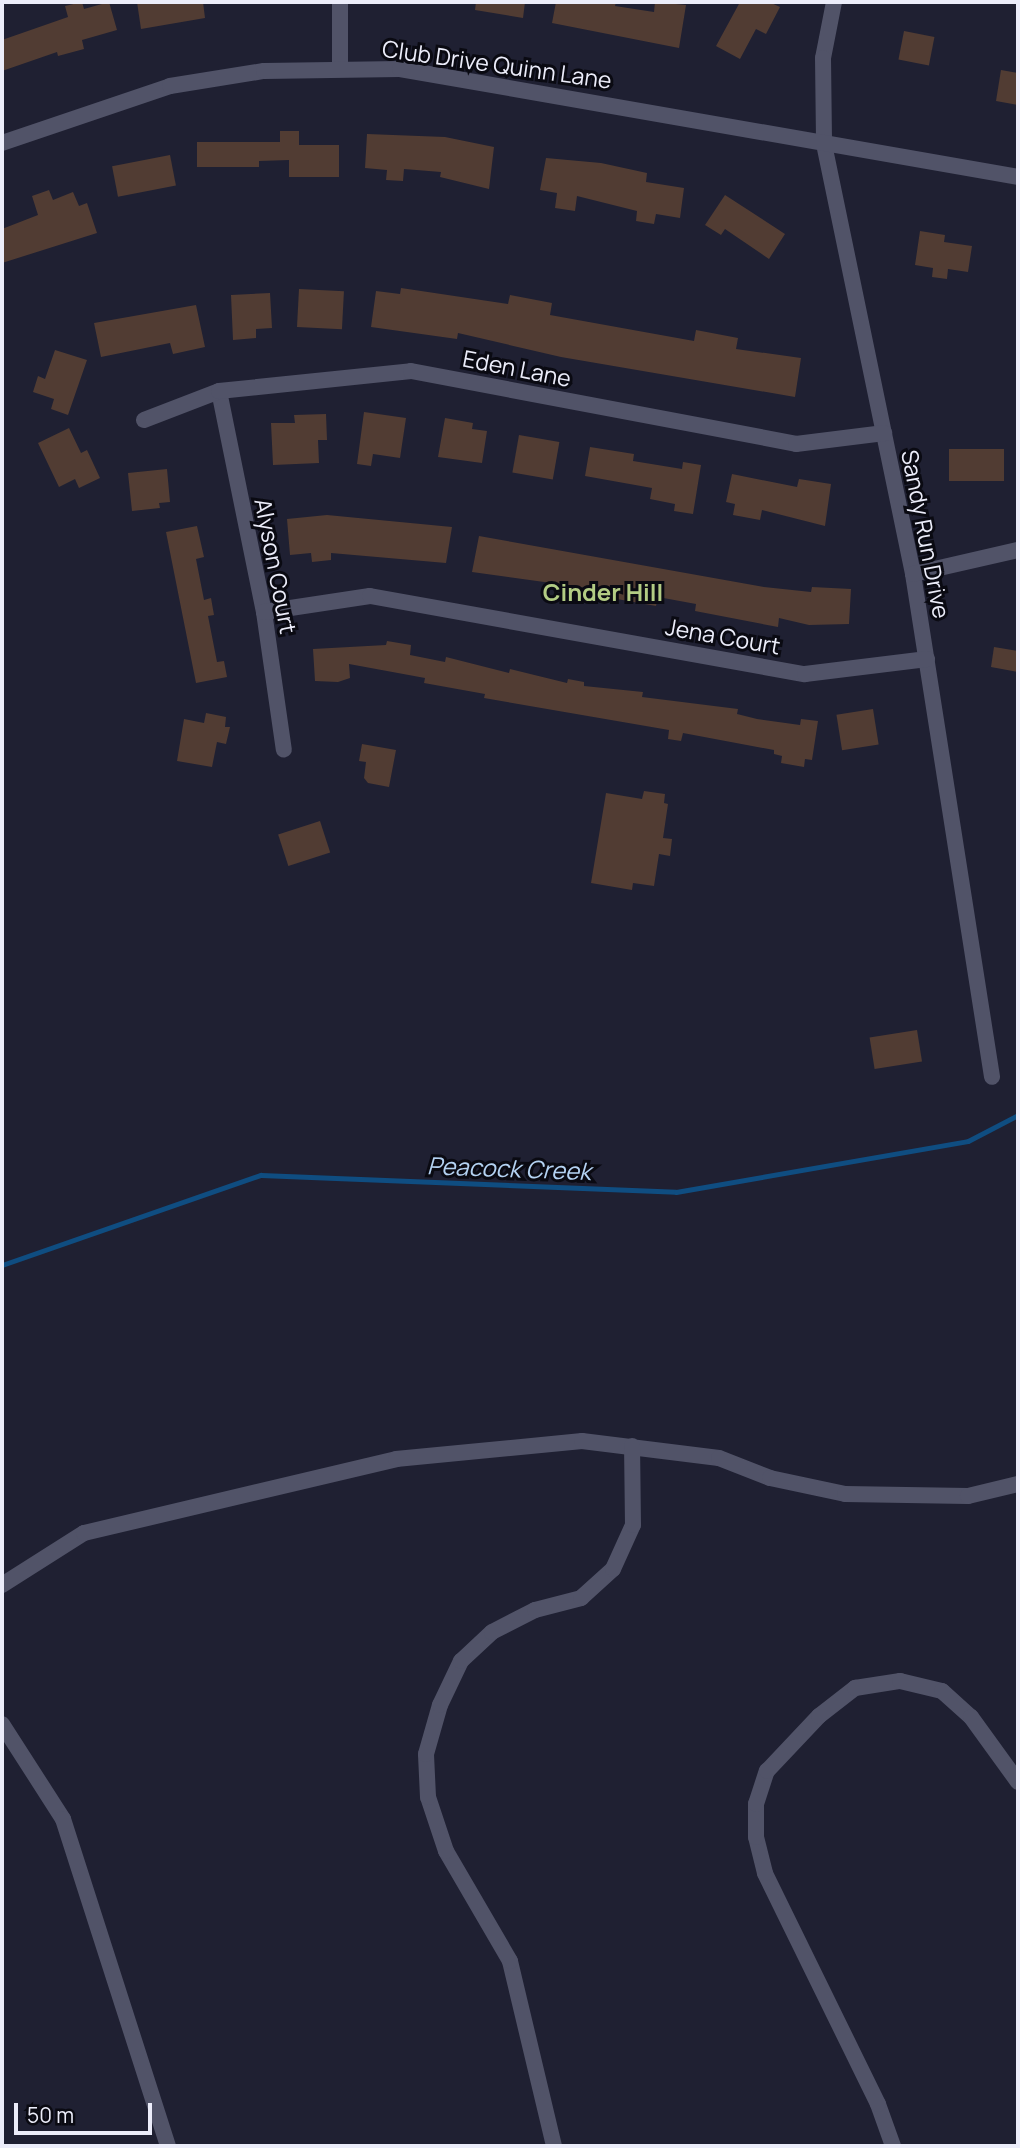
<!DOCTYPE html>
<style>
body{margin:0}
#map{position:relative;width:1020px;height:2148px;overflow:hidden;background:#1f2032;font-family:Manrope,sans-serif}
div>[style]{position:absolute}
[style*='--x']{left:calc(var(--x)*1px);top:calc(var(--y)*1px);width:calc(var(--w)*1px);rotate:calc(var(--a)*1deg)}
.stream>*{height:5px;margin:-2.5px;padding:0 2.5px;transform-origin:2.5px;border-radius:2.5px;background:#0f4d81}
.building>*{inset:0;background:#513c33;transform-origin:0 0}
.street>*{height:16px;margin:-8px;padding:0 8px;transform-origin:8px;border-radius:8px;background:#515368}
span{translate:-50% -50%;white-space:nowrap;text-align:center;line-height:1.15;-webkit-text-stroke:6px #0a0a12;paint-order:stroke}
.street-label{font-size:23px;color:#ecedfa}
.neighbourhood-label{font-size:24px;color:#b3cc84;font-weight:700}
.water-label{font-size:24px;color:#b4d2f2;font-style:italic}
.frame{position:absolute;inset:0;border:4px solid #ecedfa;pointer-events:none}
.scale{position:absolute;left:14px;top:2103px;width:138px;height:32px;box-sizing:border-box;border:4px solid #ecedfa;border-top:0;padding-left:9px;font-size:21px;line-height:24px;white-space:nowrap;color:#ecedfa;-webkit-text-stroke:5px #0a0a12;paint-order:stroke}
</style>
<div id="map">
<div class="stream">
<i style="--x:2;--y:1265;--w:274;--a:-19.2"></i>
<i style="--x:261;--y:1175;--w:415;--a:2.3"></i>
<i style="--x:676;--y:1192;--w:296;--a:-9.9"></i>
<i style="--x:968;--y:1141;--w:56;--a:-27.5"></i>
</div>
<div class="building">
<i style="clip-path:polygon(82px 2px,84px 9px,109px 2px,117px 30px,82px 40px,84px 49px,58px 56px,57px 52px,2px 71px,2px 40px,68px 17px,65px 6px)"></i>
<i style="clip-path:polygon(137px 2px,203px 2px,205px 18px,141px 29px)"></i>
<i style="clip-path:polygon(476px 2px,525px 2px,523px 18px,475px 10px)"></i>
<i style="clip-path:polygon(556px 2px,616px 2px,615px 6px,654px 12px,655px 2px,686px 5px,679px 48px,552px 23px)"></i>
<i style="clip-path:polygon(740px 2px,769px 2px,780px 7px,766px 34px,756px 29px,740px 59px,716px 46px)"></i>
<i style="left:904px;top:31px;width:31px;height:29px;rotate:11deg"></i>
<i style="clip-path:polygon(1001px 70px,1018px 73px,1018px 105px,996px 101px)"></i>
<i style="clip-path:polygon(280px 131px,299px 131px,299px 145px,339px 145px,339px 177px,289px 177px,289px 160px,259px 161px,259px 167px,197px 167px,197px 142px,280px 142px)"></i>
<i style="clip-path:polygon(367px 134px,445px 137px,494px 147px,489px 189px,440px 177px,441px 172px,404px 169px,403px 181px,386px 180px,387px 170px,365px 168px)"></i>
<i style="left:170px;top:155px;width:31px;height:59px;rotate:79deg"></i>
<i style="clip-path:polygon(546px 158px,601px 163px,647px 173px,646px 182px,684px 188px,680px 218px,656px 214px,654px 224px,636px 221px,637px 211px,577px 196px,575px 211px,555px 208px,557px 193px,540px 190px)"></i>
<i style="clip-path:polygon(49px 190px,53px 200px,73px 192px,79px 206px,87px 203px,97px 233px,2px 263px,2px 229px,38px 215px,32px 196px)"></i>
<i style="clip-path:polygon(725px 195px,785px 234px,769px 259px,725px 229px,721px 235px,705px 225px)"></i>
<i style="clip-path:polygon(920px 231px,945px 235px,944px 242px,972px 246px,968px 272px,948px 269px,947px 279px,932px 277px,933px 268px,915px 265px)"></i>
<i style="clip-path:polygon(401px 288px,508px 304px,510px 295px,552px 303px,550px 315px,694px 341px,696px 330px,738px 338px,736px 349px,801px 358px,795px 397px,561px 357px,458px 333px,457px 339px,371px 327px,376px 291px,400px 294px)"></i>
<i style="left:299px;top:289px;width:45px;height:38px;rotate:3deg"></i>
<i style="clip-path:polygon(270px 293px,272px 328px,256px 329px,256px 338px,233px 340px,231px 295px)"></i>
<i style="clip-path:polygon(196px 305px,205px 347px,173px 354px,170px 343px,101px 357px,94px 323px)"></i>
<i style="clip-path:polygon(55px 350px,87px 360px,68px 415px,51px 409px,54px 399px,33px 392px,38px 376px,45px 379px)"></i>
<i style="clip-path:polygon(364px 412px,406px 418px,400px 458px,373px 454px,371px 466px,357px 464px)"></i>
<i style="clip-path:polygon(326px 414px,327px 440px,318px 440px,319px 463px,273px 465px,271px 423px,295px 423px,294px 415px)"></i>
<i style="clip-path:polygon(445px 418px,473px 423px,472px 429px,487px 431px,482px 463px,438px 457px)"></i>
<i style="clip-path:polygon(69px 428px,81px 453px,87px 450px,100px 478px,79px 488px,75px 479px,59px 487px,38px 443px)"></i>
<i style="left:519px;top:435px;width:41px;height:38px;rotate:10deg"></i>
<i style="clip-path:polygon(590px 447px,634px 454px,633px 461px,682px 469px,683px 462px,701px 465px,693px 514px,674px 511px,675px 504px,650px 499px,652px 488px,585px 476px)"></i>
<i style="left:1004px;top:449px;width:32px;height:55px;rotate:90deg"></i>
<i style="clip-path:polygon(167px 469px,170px 502px,159px 503px,160px 508px,132px 511px,128px 473px)"></i>
<i style="clip-path:polygon(732px 474px,797px 487px,799px 479px,831px 484px,825px 526px,762px 510px,760px 520px,733px 515px,735px 504px,726px 502px)"></i>
<i style="clip-path:polygon(327px 515px,452px 527px,446px 563px,331px 553px,331px 560px,312px 562px,311px 553px,290px 555px,287px 519px)"></i>
<i style="clip-path:polygon(197px 526px,204px 557px,196px 559px,204px 600px,211px 598px,214px 615px,208px 616px,217px 662px,224px 661px,227px 677px,196px 683px,166px 532px)"></i>
<i style="clip-path:polygon(479px 536px,764px 587px,811px 592px,812px 587px,851px 589px,849px 624px,809px 625px,779px 618px,778px 627px,695px 611px,696px 604px,658px 597px,656px 606px,600px 596px,602px 590px,472px 572px)"></i>
<i style="clip-path:polygon(387px 641px,411px 645px,410px 655px,445px 662px,446px 657px,509px 673px,510px 669px,567px 683px,568px 679px,584px 682px,584px 686px,643px 692px,642px 697px,738px 709px,737px 714px,757px 719px,800px 725px,801px 719px,818px 721px,812px 760px,805px 759px,804px 767px,781px 763px,782px 756px,774px 754px,774px 750px,683px 733px,681px 741px,668px 739px,669px 730px,484px 698px,485px 694px,424px 683px,425px 678px,349px 664px,350px 678px,338px 682px,315px 681px,313px 649px,386px 645px)"></i>
<i style="clip-path:polygon(994px 647px,1018px 651px,1018px 672px,991px 667px)"></i>
<i style="left:873px;top:709px;width:36px;height:37px;rotate:81deg"></i>
<i style="clip-path:polygon(206px 713px,226px 717px,225px 727px,230px 727px,226px 744px,217px 742px,212px 767px,177px 761px,184px 719px,204px 723px)"></i>
<i style="clip-path:polygon(362px 744px,396px 750px,389px 787px,368px 783px,364px 778px,366px 762px,359px 761px)"></i>
<i style="clip-path:polygon(644px 791px,665px 794px,664px 803px,668px 804px,663px 838px,672px 839px,670px 856px,659px 854px,654px 886px,633px 883px,632px 890px,591px 883px,606px 793px,642px 799px)"></i>
<i style="left:320px;top:821px;width:33px;height:44px;rotate:72deg"></i>
<i style="left:917px;top:1030px;width:32px;height:48px;rotate:81deg"></i>
</div>
<div class="street">
<i style="--x:834;--y:2;--w:57;--a:101.1"></i>
<i style="--x:823;--y:58;--w:86;--a:89.3"></i>
<i style="--x:824;--y:144;--w:439;--a:78.3"></i>
<i style="--x:913;--y:574;--w:509;--a:81.07"></i>
<i style="--x:340;--y:67;--w:65;--a:-90"></i>
<i style="--x:2;--y:143;--w:177;--a:-18.7"></i>
<i style="--x:170;--y:86;--w:95;--a:-9.1"></i>
<i style="--x:264;--y:71;--w:136;--a:-0.8"></i>
<i style="--x:400;--y:69;--w:627;--a:9.91"></i>
<i style="--x:219;--y:391;--w:226;--a:78.5"></i>
<i style="--x:264;--y:612;--w:139;--a:81.8"></i>
<i style="--x:144;--y:420;--w:80;--a:-21.1"></i>
<i style="--x:219;--y:391;--w:193;--a:-5.9"></i>
<i style="--x:411;--y:371;--w:392;--a:10.7"></i>
<i style="--x:796;--y:444;--w:89;--a:-7.1"></i>
<i style="--x:913;--y:574;--w:108;--a:-12.9"></i>
<i style="--x:264;--y:612;--w:107;--a:-8.6"></i>
<i style="--x:370;--y:596;--w:442;--a:10.2"></i>
<i style="--x:805;--y:674;--w:123;--a:-7"></i>
<i style="--x:2;--y:1585;--w:97;--a:-32.4"></i>
<i style="--x:84;--y:1533;--w:321;--a:-13.3"></i>
<i style="--x:396;--y:1459;--w:187;--a:-5.5"></i>
<i style="--x:582;--y:1441;--w:138;--a:7.1"></i>
<i style="--x:719;--y:1458;--w:55;--a:21.4"></i>
<i style="--x:770;--y:1478;--w:77;--a:12"></i>
<i style="--x:845;--y:1494;--w:123;--a:0.9"></i>
<i style="--x:968;--y:1496;--w:51;--a:-13.5"></i>
<i style="--x:2;--y:1724;--w:113;--a:57.3"></i>
<i style="--x:63;--y:1819;--w:343;--a:72.2"></i>
<i style="--x:554;--y:2146;--w:190;--a:-103.4"></i>
<i style="--x:510;--y:1961;--w:127;--a:-120.2"></i>
<i style="--x:446;--y:1851;--w:57;--a:-108.4"></i>
<i style="--x:428;--y:1797;--w:43;--a:-92.7"></i>
<i style="--x:426;--y:1754;--w:51;--a:-74.1"></i>
<i style="--x:440;--y:1705;--w:49;--a:-64.5"></i>
<i style="--x:461;--y:1661;--w:42;--a:-43.1"></i>
<i style="--x:492;--y:1632;--w:48;--a:-27.1"></i>
<i style="--x:535;--y:1610;--w:48;--a:-14.6"></i>
<i style="--x:581;--y:1598;--w:43;--a:-42.2"></i>
<i style="--x:613;--y:1569;--w:48;--a:-65.6"></i>
<i style="--x:633;--y:1525;--w:79;--a:-90.7"></i>
<i style="--x:893;--y:2146;--w:45;--a:-109.7"></i>
<i style="--x:878;--y:2104;--w:257;--a:-116.1"></i>
<i style="--x:765;--y:1873;--w:37;--a:-104"></i>
<i style="--x:756;--y:1837;--w:33;--a:-90"></i>
<i style="--x:756;--y:1804;--w:35;--a:-72"></i>
<i style="--x:767;--y:1771;--w:76;--a:-46.6"></i>
<i style="--x:819;--y:1716;--w:46;--a:-37.9"></i>
<i style="--x:855;--y:1688;--w:46;--a:-8.8"></i>
<i style="--x:900;--y:1681;--w:43;--a:13.4"></i>
<i style="--x:942;--y:1691;--w:39;--a:42"></i>
<i style="--x:971;--y:1717;--w:80;--a:54.1"></i>
</div>
<div class="street-label">
<span style="left:497px;top:64px;rotate:8deg">Club Drive Quinn Lane</span>
<span style="left:517px;top:368px;rotate:11deg">Eden Lane</span>
<span style="left:926px;top:534px;rotate:79deg">Sandy Run Drive</span>
<span style="left:276px;top:566px;rotate:79deg">Alyson Court</span>
<span style="left:723px;top:636px;rotate:10deg">Jena Court</span>
</div>
<div class="neighbourhood-label">
<span style="left:603px;top:592px">Cinder Hill</span>
</div>
<div class="water-label">
<span style="left:509px;top:1168px;rotate:2deg">Peacock Creek</span>
</div>
<div class="frame"></div>
<div class="scale">50 m</div>
</div>
